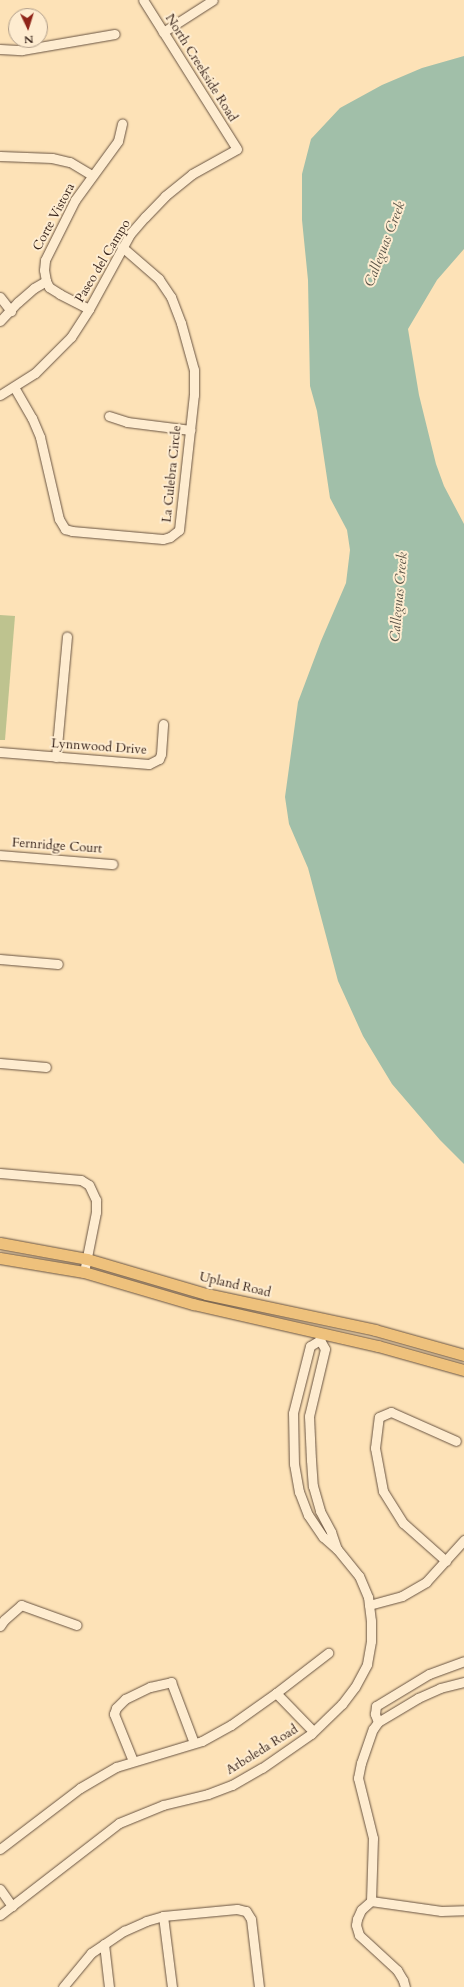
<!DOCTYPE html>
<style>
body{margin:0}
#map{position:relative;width:464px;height:1987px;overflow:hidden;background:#fde2b7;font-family:Cardo,serif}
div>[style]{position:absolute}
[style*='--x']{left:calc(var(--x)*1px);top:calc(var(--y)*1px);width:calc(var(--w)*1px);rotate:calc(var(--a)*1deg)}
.green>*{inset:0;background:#bec38f}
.water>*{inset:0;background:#a1bfa9}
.roads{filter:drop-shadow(0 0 1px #695442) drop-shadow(0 0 1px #695442)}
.minor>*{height:9px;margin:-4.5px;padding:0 4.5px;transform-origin:4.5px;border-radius:4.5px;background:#feecd0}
.major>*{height:11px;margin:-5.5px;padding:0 5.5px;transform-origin:5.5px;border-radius:5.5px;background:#eec17c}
span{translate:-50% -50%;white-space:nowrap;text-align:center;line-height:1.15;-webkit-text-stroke:4px #feecd0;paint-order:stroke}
.street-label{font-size:13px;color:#38241b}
.water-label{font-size:14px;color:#585246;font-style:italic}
.north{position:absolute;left:8px;top:8px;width:40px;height:40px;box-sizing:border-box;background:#feecd0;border:1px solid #af9c88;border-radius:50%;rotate:176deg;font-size:11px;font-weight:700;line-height:16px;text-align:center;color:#38241b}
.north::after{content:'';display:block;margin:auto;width:14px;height:18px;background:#8f2418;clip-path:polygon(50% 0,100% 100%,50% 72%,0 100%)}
</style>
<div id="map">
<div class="green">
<i style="clip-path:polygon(0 615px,15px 616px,5px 740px,0 740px)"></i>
</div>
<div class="water">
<i style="clip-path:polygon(464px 56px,464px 249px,437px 280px,408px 329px,419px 395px,436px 464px,444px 486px,464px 524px,464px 1164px,440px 1140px,392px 1084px,363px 1036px,338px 981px,308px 868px,289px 824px,285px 797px,298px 702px,321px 641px,346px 583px,350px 550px,347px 530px,330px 498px,317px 411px,310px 386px,308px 280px,302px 220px,302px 174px,311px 139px,340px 108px,382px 85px,422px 68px)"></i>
</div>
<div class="roads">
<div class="minor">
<i style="--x:163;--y:32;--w:59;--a:-32.6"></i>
<i style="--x:0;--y:49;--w:22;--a:3"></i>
<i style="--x:22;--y:50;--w:94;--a:-9.8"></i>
<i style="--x:0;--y:156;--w:52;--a:2.2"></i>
<i style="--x:52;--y:158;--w:18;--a:13"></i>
<i style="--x:70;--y:162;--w:26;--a:31"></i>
<i style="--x:0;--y:297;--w:18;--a:52"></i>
<i style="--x:89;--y:309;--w:33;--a:-153"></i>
<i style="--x:60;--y:294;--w:13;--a:-148"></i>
<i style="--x:49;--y:287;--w:7;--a:-117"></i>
<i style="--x:46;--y:281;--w:11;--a:-100"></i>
<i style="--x:44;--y:270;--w:10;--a:-84"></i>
<i style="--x:45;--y:260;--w:67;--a:-63.4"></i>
<i style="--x:75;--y:200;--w:73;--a:-53.9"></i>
<i style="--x:118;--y:141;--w:18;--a:-77"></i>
<i style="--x:0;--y:321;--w:26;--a:-47"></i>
<i style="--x:18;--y:302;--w:21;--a:-41"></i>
<i style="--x:34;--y:288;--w:14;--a:-30"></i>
<i style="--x:14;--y:387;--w:36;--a:60"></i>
<i style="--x:32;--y:418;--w:21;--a:67"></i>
<i style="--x:40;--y:437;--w:84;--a:77"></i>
<i style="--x:59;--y:519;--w:12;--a:59"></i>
<i style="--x:65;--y:529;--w:7;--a:16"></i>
<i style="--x:72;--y:531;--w:91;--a:5"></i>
<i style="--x:163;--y:539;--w:7;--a:-16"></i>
<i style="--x:170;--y:537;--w:11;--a:-38"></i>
<i style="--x:179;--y:530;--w:136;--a:-83.7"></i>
<i style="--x:194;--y:395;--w:25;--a:-90"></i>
<i style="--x:194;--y:370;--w:49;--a:-105.5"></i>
<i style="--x:181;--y:323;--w:28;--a:-111"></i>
<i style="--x:171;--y:297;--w:22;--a:-124"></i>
<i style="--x:159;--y:279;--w:49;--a:-139.1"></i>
<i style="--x:0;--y:395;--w:41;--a:-32.2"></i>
<i style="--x:35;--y:373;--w:51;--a:-45"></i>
<i style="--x:71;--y:337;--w:33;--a:-57"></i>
<i style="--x:89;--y:309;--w:85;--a:-61.3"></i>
<i style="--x:130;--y:234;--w:23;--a:-49"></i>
<i style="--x:145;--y:217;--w:29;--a:-46"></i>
<i style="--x:165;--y:196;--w:35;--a:-39"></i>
<i style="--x:192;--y:174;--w:51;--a:-29.1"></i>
<i style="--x:237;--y:149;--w:176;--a:-122.2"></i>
<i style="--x:109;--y:416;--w:19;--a:18"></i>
<i style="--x:127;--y:422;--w:64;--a:7.2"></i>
<i style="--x:0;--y:752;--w:149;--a:4.6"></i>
<i style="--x:149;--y:764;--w:11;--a:-27"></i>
<i style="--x:159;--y:759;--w:5;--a:-68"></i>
<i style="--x:161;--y:754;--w:30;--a:-86"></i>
<i style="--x:56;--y:757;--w:121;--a:-84.8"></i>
<i style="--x:0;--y:855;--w:113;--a:4.6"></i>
<i style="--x:0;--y:959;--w:58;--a:4.9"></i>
<i style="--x:0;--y:1063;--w:46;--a:5"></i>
<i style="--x:0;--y:1173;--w:81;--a:4.9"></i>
<i style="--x:81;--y:1180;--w:9;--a:32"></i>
<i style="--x:89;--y:1185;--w:17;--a:65"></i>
<i style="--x:96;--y:1200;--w:12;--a:90"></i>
<i style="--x:96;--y:1212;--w:61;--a:101.3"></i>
<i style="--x:320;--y:1340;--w:10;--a:61"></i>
<i style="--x:325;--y:1349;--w:69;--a:103.4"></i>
<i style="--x:309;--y:1416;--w:44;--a:87.4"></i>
<i style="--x:311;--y:1460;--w:26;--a:86"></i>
<i style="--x:313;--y:1486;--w:26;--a:74"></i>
<i style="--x:320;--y:1511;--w:24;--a:62"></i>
<i style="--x:331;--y:1532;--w:18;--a:71"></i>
<i style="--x:337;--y:1549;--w:18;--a:-139"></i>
<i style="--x:323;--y:1537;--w:27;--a:-124"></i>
<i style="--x:308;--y:1515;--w:25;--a:-111"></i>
<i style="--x:299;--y:1492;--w:28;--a:-100"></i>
<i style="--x:294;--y:1464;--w:51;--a:-91.1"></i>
<i style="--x:293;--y:1413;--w:69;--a:-75.8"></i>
<i style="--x:310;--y:1346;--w:12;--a:-31"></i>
<i style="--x:446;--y:1561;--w:57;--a:-138.5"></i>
<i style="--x:403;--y:1523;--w:38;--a:-122"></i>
<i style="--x:383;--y:1491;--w:44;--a:-100.5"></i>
<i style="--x:375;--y:1448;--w:31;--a:-83"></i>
<i style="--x:379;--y:1417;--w:13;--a:-23"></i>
<i style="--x:391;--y:1412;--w:71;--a:24"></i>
<i style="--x:369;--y:1605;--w:34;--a:-15"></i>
<i style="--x:402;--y:1596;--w:28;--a:-30"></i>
<i style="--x:426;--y:1582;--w:57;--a:-47.9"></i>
<i style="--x:0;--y:1626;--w:7;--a:-56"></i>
<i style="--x:4;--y:1620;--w:23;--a:-41"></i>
<i style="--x:21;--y:1605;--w:59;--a:19.7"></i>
<i style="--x:276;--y:1693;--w:66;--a:-37.6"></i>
<i style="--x:378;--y:1722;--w:9;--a:-111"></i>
<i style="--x:375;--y:1714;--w:8;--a:-83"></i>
<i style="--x:376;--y:1706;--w:62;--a:-31.1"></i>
<i style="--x:429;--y:1674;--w:37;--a:-20"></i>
<i style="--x:133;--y:1761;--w:51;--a:-112"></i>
<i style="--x:114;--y:1714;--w:6;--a:-72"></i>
<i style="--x:116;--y:1708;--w:13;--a:-45"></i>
<i style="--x:125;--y:1699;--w:28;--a:-26"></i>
<i style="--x:150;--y:1687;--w:22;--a:-13"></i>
<i style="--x:171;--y:1682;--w:65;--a:69.3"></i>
<i style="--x:0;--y:1849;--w:101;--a:-37.3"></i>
<i style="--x:80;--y:1788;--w:42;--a:-30.3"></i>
<i style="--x:116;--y:1767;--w:90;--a:-16.8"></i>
<i style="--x:202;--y:1741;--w:33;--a:-29"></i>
<i style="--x:231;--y:1725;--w:55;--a:-35.4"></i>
<i style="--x:276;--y:1693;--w:53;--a:45.8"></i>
<i style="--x:0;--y:1889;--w:21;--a:55"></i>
<i style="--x:371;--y:1901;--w:63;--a:-88.2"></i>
<i style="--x:373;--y:1838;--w:62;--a:-104"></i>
<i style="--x:358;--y:1778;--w:15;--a:-79"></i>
<i style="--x:361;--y:1763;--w:36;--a:-71"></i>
<i style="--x:373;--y:1729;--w:9;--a:-54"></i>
<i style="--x:378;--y:1722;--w:47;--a:-31"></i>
<i style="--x:418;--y:1698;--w:24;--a:-24"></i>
<i style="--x:440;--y:1688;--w:25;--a:-14"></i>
<i style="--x:371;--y:1901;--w:13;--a:138"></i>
<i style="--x:361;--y:1910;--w:10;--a:114"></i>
<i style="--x:357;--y:1919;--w:6;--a:99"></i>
<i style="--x:356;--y:1925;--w:10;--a:73"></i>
<i style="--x:359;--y:1935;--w:52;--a:42.6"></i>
<i style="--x:397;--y:1970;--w:12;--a:59"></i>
<i style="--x:403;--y:1980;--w:7;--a:74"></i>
<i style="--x:371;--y:1901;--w:71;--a:8.1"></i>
<i style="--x:441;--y:1911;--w:23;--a:-2"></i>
<i style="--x:0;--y:1915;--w:150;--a:-37.7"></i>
<i style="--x:119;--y:1823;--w:48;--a:-22.2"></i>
<i style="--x:163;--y:1805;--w:46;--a:-13.7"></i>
<i style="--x:208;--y:1794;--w:26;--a:-21"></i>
<i style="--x:232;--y:1785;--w:34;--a:-30"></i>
<i style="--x:262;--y:1768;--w:60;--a:-34.8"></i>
<i style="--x:311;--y:1734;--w:43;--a:-44.1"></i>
<i style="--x:342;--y:1704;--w:21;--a:-53"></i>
<i style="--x:355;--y:1687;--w:26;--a:-62"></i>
<i style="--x:367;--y:1664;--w:23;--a:-80"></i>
<i style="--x:371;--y:1641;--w:20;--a:-90"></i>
<i style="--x:371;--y:1621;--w:24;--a:-97"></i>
<i style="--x:368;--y:1597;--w:23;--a:-113"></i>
<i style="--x:359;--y:1576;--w:35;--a:-129"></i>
<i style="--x:163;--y:1916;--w:72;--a:82.8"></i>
<i style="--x:104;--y:1944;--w:43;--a:83.4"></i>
<i style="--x:63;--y:1987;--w:44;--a:-50.5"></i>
<i style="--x:91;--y:1953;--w:40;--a:-34"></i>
<i style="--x:124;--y:1931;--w:24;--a:-24"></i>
<i style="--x:146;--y:1921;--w:18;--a:-16"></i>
<i style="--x:163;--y:1916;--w:74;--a:-5.4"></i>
<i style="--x:237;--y:1909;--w:9;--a:13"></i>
<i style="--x:246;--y:1911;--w:9;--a:58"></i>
<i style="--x:251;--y:1919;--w:68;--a:83.3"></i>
</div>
<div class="major">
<i style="--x:0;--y:1243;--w:88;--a:10.4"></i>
<i style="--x:87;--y:1259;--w:124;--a:16.4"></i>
<i style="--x:206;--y:1294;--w:173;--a:12"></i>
<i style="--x:375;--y:1330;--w:92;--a:15.7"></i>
<i style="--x:0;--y:1258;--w:85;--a:9.5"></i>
<i style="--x:84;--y:1272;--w:114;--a:16.4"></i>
<i style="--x:193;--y:1304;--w:190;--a:12.8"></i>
<i style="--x:378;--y:1346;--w:89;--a:15.6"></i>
</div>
</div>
<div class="street-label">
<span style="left:201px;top:68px;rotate:58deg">North Creekside Road</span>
<span style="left:54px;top:217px;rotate:-62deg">Corte Vistora</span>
<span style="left:103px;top:261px;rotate:-59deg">Paseo del Campo</span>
<span style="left:172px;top:474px;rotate:-84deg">La Culebra Circle</span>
<span style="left:99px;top:747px;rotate:4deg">Lynnwood Drive</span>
<span style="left:57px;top:846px;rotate:4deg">Fernridge Court</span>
<span style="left:235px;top:1285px;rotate:13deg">Upland Road</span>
<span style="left:262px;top:1750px;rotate:-32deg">Arboleda Road</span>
</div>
<div class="water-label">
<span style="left:385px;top:244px;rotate:-69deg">Calleguas Creek</span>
<span style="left:399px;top:597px;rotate:-85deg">Calleguas Creek</span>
</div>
<div class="north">N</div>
</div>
